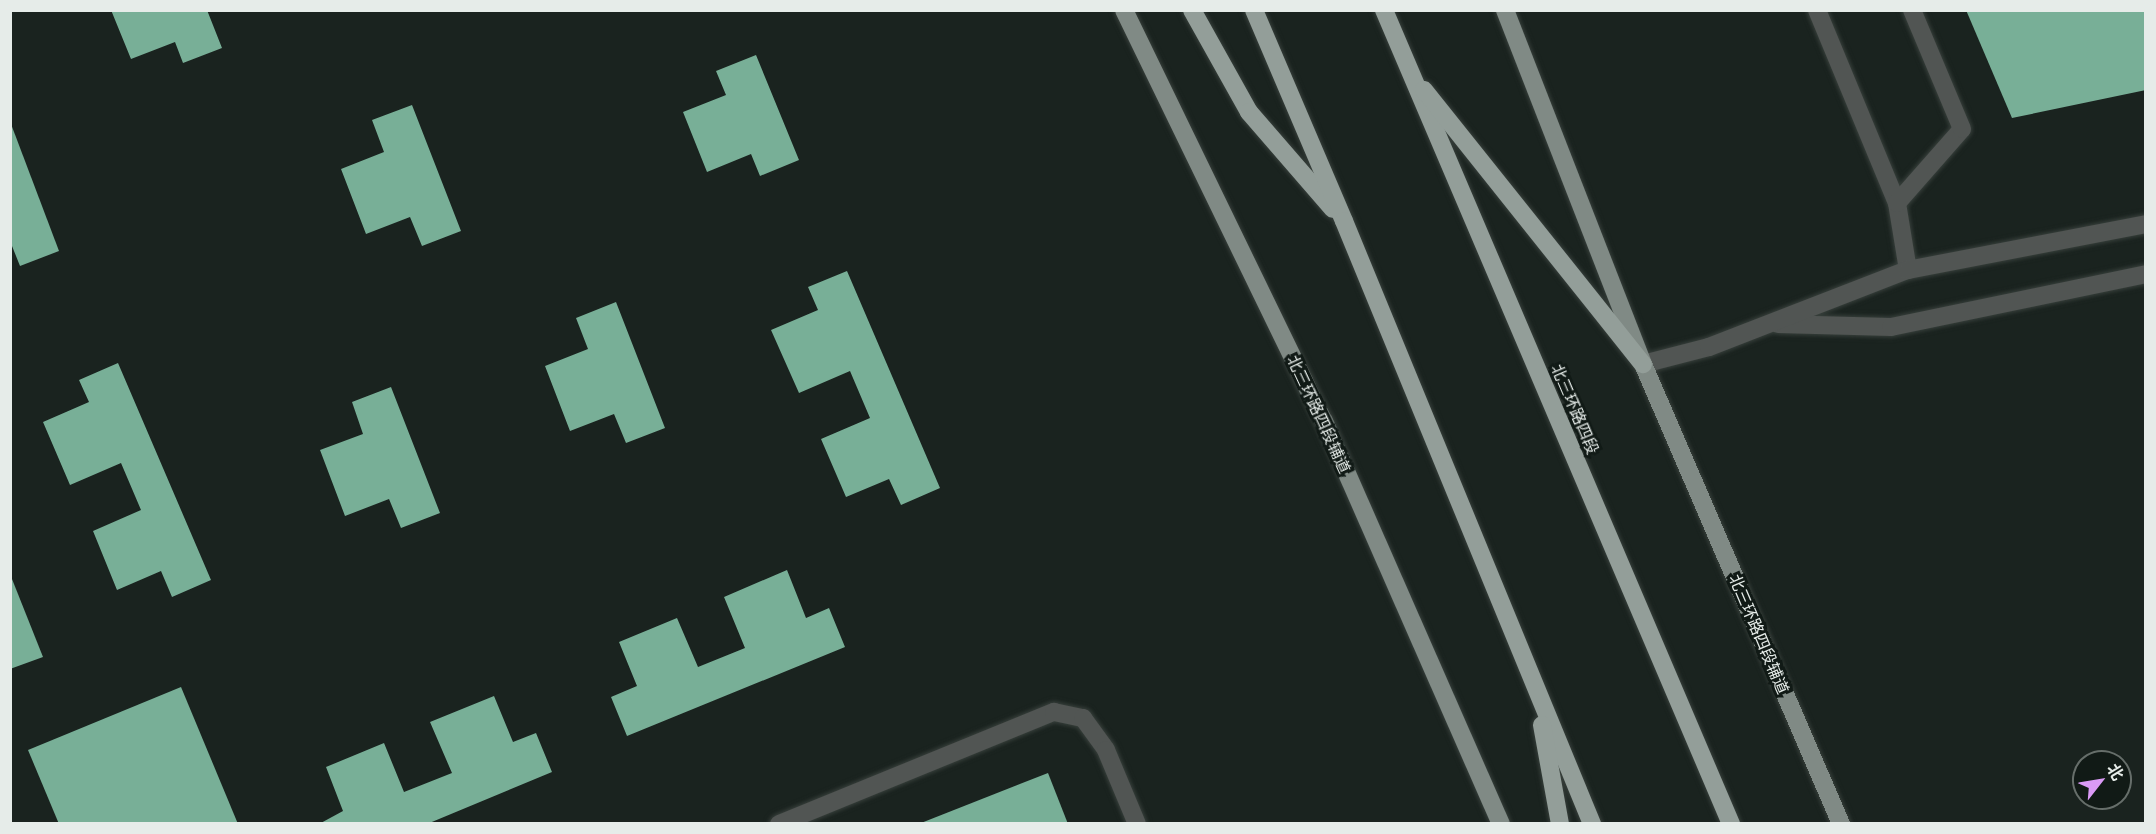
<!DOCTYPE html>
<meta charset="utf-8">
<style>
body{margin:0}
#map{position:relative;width:2156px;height:834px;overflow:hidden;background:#1a231f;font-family:"Open Sans","Noto Sans SC",sans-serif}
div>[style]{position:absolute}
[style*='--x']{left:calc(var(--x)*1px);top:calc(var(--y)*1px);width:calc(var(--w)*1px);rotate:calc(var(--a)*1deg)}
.building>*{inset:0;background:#78af97}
.roads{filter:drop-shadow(0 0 2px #373f3b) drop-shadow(0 0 2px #373f3b)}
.minor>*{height:18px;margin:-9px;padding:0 9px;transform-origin:9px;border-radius:9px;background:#515553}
.major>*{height:18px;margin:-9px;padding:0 9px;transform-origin:9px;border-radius:9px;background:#808a85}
.highway>*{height:18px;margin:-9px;padding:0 9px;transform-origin:9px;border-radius:9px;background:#939e99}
span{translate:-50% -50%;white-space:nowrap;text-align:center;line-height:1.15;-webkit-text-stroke:6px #111a16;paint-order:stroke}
.street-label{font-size:16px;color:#e6ece9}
.frame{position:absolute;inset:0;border:12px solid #e6ece9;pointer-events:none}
.north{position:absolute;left:2072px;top:750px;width:60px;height:60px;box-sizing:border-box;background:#111a16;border:2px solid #666e6a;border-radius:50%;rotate:59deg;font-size:16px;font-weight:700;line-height:24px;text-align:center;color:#e6ece9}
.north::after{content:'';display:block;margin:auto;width:21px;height:27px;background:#da9af6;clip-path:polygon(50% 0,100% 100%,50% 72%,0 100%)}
</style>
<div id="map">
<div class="building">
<i style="clip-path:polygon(111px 10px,207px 10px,222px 48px,183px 63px,175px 42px,131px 59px)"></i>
<i style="clip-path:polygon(1966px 10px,2146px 10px,2146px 90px,2012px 118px)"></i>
<i style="clip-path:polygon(756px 55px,799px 160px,760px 176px,751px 154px,707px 172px,683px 112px,726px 95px,716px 71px)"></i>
<i style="clip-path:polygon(412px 105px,461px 231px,422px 246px,410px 217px,366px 234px,341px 169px,384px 152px,372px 120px)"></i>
<i style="clip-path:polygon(11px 124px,59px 251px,20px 266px,10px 241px)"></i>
<i style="clip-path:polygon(847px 271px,940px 488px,901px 505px,889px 479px,846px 497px,821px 439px,870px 418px,850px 371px,799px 393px,771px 330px,818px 310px,808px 287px)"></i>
<i style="clip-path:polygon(616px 302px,665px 428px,626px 443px,614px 414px,570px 431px,545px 366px,588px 349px,576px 318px)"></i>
<i style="clip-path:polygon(118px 363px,211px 580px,172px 597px,161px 571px,117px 590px,93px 531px,141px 510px,121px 463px,70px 485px,43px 422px,89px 402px,79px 380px)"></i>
<i style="clip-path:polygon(391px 387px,440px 513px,401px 528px,389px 499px,345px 516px,320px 450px,363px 434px,352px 402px)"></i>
<i style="clip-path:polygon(787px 570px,806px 618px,829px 608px,845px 647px,627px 736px,611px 697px,637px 686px,619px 642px,677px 618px,698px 667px,745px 648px,724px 597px)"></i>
<i style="clip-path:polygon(10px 574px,43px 657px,10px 669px)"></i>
<i style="clip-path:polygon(181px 687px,238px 824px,59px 824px,28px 750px)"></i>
<i style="clip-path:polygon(494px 696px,513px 742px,536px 733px,552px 772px,427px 824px,319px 824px,343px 811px,326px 767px,384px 743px,404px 792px,452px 773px,430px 722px)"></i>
<i style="clip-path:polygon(1048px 773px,1068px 824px,921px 824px,921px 823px)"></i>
</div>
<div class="roads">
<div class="minor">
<i style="--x:1817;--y:10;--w:209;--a:67.5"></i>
<i style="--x:1897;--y:203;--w:68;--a:80.7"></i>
<i style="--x:1897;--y:203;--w:98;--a:-48.7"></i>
<i style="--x:1962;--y:129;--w:129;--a:-112.8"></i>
<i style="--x:1778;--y:324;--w:113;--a:1.5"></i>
<i style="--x:1891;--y:327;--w:260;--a:-11.7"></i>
<i style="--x:1643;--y:364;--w:68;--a:-14.4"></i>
<i style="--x:1709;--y:347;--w:213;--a:-21.2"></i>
<i style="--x:1908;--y:270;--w:242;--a:-10.9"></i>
<i style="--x:779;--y:824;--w:297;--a:-22.2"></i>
<i style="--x:1054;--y:712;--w:30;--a:12"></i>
<i style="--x:1083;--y:718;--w:39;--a:54"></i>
<i style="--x:1106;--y:750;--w:80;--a:67.3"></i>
</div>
<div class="major">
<i style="--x:1124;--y:10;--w:457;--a:64.1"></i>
<i style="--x:1324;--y:421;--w:440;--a:66.3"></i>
<i style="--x:1505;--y:10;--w:380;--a:68.7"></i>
<i style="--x:1643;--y:364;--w:501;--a:66.71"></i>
</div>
<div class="highway">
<i style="--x:1192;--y:10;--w:117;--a:60.8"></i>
<i style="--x:1249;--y:112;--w:128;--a:49.1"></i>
<i style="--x:1254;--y:10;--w:229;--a:66.9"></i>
<i style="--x:1344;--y:221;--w:652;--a:67.64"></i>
<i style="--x:1384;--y:10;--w:885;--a:66.91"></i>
<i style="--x:1424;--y:90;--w:351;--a:51.4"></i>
<i style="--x:1542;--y:725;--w:101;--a:79.7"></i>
</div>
</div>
<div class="street-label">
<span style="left:1575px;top:409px;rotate:67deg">北三环路四段</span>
<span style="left:1319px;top:414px;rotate:65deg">北三环路四段辅道</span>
<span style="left:1759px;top:634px;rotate:67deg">北三环路四段辅道</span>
</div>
<div class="frame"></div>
<div class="north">北</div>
</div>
